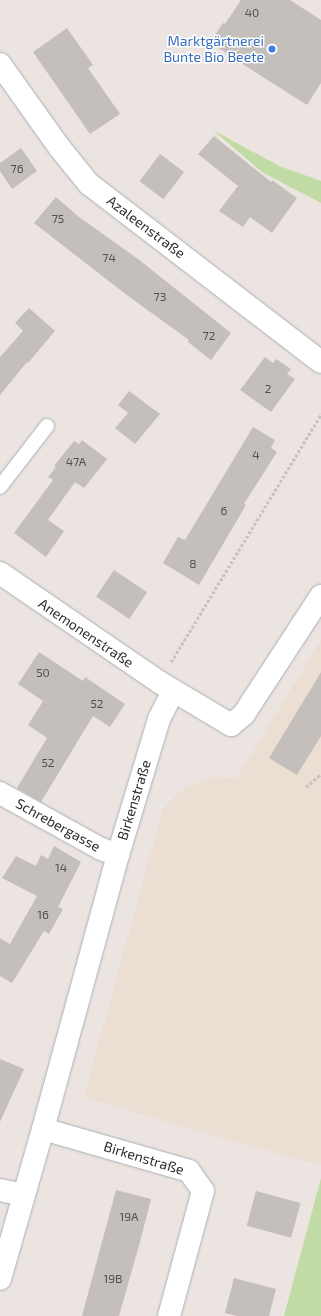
<!DOCTYPE html>
<meta charset="utf-8">
<style>
body{margin:0}
#map{position:relative;width:321px;height:1316px;overflow:hidden;background:#ebe4e0;font-family:"Exo 2",sans-serif}
div>[style]{position:absolute}
[style*='--x']{left:calc(var(--x)*1px);top:calc(var(--y)*1px);width:calc(var(--w)*1px);rotate:calc(var(--a)*1deg)}
.education>*{inset:0;background:#ebded2}
.green>*{inset:0;background:#c0dba3}
.building>*{inset:0;background:#c4bfbb;transform-origin:0 0}
.path>*{height:2.5px;margin-top:-1.25px;transform-origin:0;background:repeating-linear-gradient(90deg,#c4c4c4 0 3px,transparent 0 5px)}
.roads{filter:drop-shadow(0 0 1px #acb0b6) drop-shadow(0 0 1px #acb0b6)}
.lane>*{height:14px;margin:-7px;padding:0 7px;transform-origin:7px;border-radius:7px;background:#fff}
.street>*{height:22px;margin:-11px;padding:0 11px;transform-origin:11px;border-radius:11px;background:#fff}
.dots>*{width:11px;height:11px;translate:-50% -50%;box-sizing:border-box;border:2px solid #fff;border-radius:50%}
span{translate:-50% -50%;white-space:nowrap;text-align:center;line-height:1.15;-webkit-text-stroke:3px #fff;paint-order:stroke}
.number-label{font-size:12px;color:#525150}
.number-label span{-webkit-text-stroke-width:0}
.shop-label{font-size:14px;color:#366cbe}
.right{translate:-100% -50%;text-align:right}
.street-label{font-size:14px;color:#2c2c2c}
</style>
<div id="map">
<div class="education">
<i style="clip-path:polygon(321px 640px,321px 1165px,235px 1142px,84px 1097px,163px 809px,183px 789px,211px 777px,237px 778px)"></i>
</div>
<div class="green">
<i style="clip-path:polygon(213px 130px,279px 166px,321px 181px,321px 203px,262px 172px)"></i>
<i style="clip-path:polygon(321px 1178px,321px 1316px,284px 1316px)"></i>
</div>
<div class="building">
<i style="clip-path:polygon(241px 0,290px 0,321px 20px,321px 83px,307px 105px,233px 58px,240px 48px,230px 55px,210px 43px,223px 23px,225px 24px)"></i>
<i style="clip-path:polygon(67px 28px,93px 65px,88px 68px,120px 114px,90px 134px,33px 52px)"></i>
<i style="clip-path:polygon(214px 136px,271px 182px,272px 180px,297px 198px,272px 233px,250px 217px,243px 227px,219px 211px,238px 186px,198px 154px)"></i>
<i style="clip-path:polygon(21px 148px,37px 171px,12px 189px,0 171px,0 163px)"></i>
<i style="left:160px;top:154px;width:30px;height:34px;rotate:37deg"></i>
<i style="clip-path:polygon(56px 197px,79px 217px,138px 259px,231px 333px,211px 360px,188px 342px,189px 340px,128px 296px,34px 223px)"></i>
<i style="clip-path:polygon(29px 308px,55px 331px,28px 363px,27px 362px,0 395px,0 357px,23px 331px,15px 323px)"></i>
<i style="clip-path:polygon(265px 357px,273px 363px,276px 359px,291px 369px,287px 374px,295px 379px,271px 412px,240px 390px)"></i>
<i style="clip-path:polygon(129px 391px,160px 414px,135px 444px,115px 428px,128px 413px,118px 405px)"></i>
<i style="clip-path:polygon(253px 427px,275px 440px,271px 448px,277px 452px,244px 504px,246px 505px,199px 585px,163px 563px,178px 537px,185px 540px)"></i>
<i style="clip-path:polygon(82px 440px,107px 459px,84px 488px,75px 482px,48px 520px,64px 531px,46px 557px,14px 533px,53px 480px,48px 477px,56px 467px,54px 466px,74px 441px,79px 444px)"></i>
<i style="left:114px;top:570px;width:40px;height:32px;rotate:34deg"></i>
<i style="clip-path:polygon(39px 652px,83px 681px,85px 677px,125px 704px,110px 727px,93px 716px,41px 802px,17px 788px,47px 738px,28px 725px,43px 701px,18px 684px)"></i>
<i style="clip-path:polygon(321px 672px,321px 736px,297px 775px,269px 758px)"></i>
<i style="clip-path:polygon(54px 846px,81px 862px,58px 907px,63px 909px,49px 934px,44px 931px,12px 983px,0 976px,0 938px,10px 944px,37px 896px,2px 878px,16px 856px,36px 866px,41px 855px,48px 859px)"></i>
<i style="clip-path:polygon(0 1059px,24px 1069px,0 1122px)"></i>
<i style="clip-path:polygon(116px 1190px,151px 1199px,140px 1242px,119px 1316px,82px 1316px)"></i>
<i style="left:256px;top:1191px;width:46px;height:36px;rotate:15deg"></i>
<i style="clip-path:polygon(234px 1278px,276px 1289px,269px 1316px,237px 1316px,225px 1313px)"></i>
</div>
<div class="path">
<i style="--x:171;--y:662;--w:290;--a:-58.8"></i>
<i style="--x:306;--y:787;--w:20;--a:-41"></i>
</div>
<div class="roads">
<div class="lane">
<i style="--x:0;--y:487;--w:77;--a:-52.4"></i>
</div>
<div class="street">
<i style="--x:0;--y:64;--w:102;--a:54.6"></i>
<i style="--x:59;--y:147;--w:48;--a:51"></i>
<i style="--x:89;--y:184;--w:292;--a:37.5"></i>
<i style="--x:0;--y:573;--w:193;--a:34.4"></i>
<i style="--x:159;--y:682;--w:84;--a:30.8"></i>
<i style="--x:231;--y:725;--w:17;--a:-40"></i>
<i style="--x:244;--y:714;--w:141;--a:-56.9"></i>
<i style="--x:0;--y:793;--w:115;--a:29"></i>
<i style="--x:101;--y:849;--w:18;--a:19"></i>
<i style="--x:43;--y:1129;--w:152;--a:16"></i>
<i style="--x:189;--y:1171;--w:24;--a:55"></i>
<i style="--x:203;--y:1191;--w:130;--a:105.2"></i>
<i style="--x:0;--y:1190;--w:24;--a:12"></i>
<i style="--x:0;--y:1279;--w:156;--a:-74"></i>
<i style="--x:43;--y:1129;--w:284;--a:-74.7"></i>
<i style="--x:118;--y:855;--w:142;--a:-73.2"></i>
<i style="--x:159;--y:719;--w:30;--a:-63"></i>
</div>
</div>
<div class="dots">
<i style="left:272px;top:49px;background:#3f7fe0"></i>
</div>
<div class="number-label">
<span style="left:252px;top:13px">40</span>
<span style="left:17px;top:169px">76</span>
<span style="left:58px;top:219px">75</span>
<span style="left:109px;top:258px">74</span>
<span style="left:160px;top:297px">73</span>
<span style="left:209px;top:336px">72</span>
<span style="left:268px;top:389px">2</span>
<span style="left:256px;top:455px">4</span>
<span style="left:76px;top:462px">47A</span>
<span style="left:224px;top:511px">6</span>
<span style="left:193px;top:564px">8</span>
<span style="left:43px;top:673px">50</span>
<span style="left:97px;top:704px">52</span>
<span style="left:48px;top:763px">52</span>
<span style="left:61px;top:868px">14</span>
<span style="left:43px;top:915px">16</span>
<span style="left:129px;top:1217px">19A</span>
<span style="left:113px;top:1279px">19B</span>
</div>
<div class="shop-label">
<span class="right" style="left:264px;top:49px">Marktgärtnerei<br>Bunte Bio Beete</span>
</div>
<div class="street-label">
<span style="left:146px;top:227px;rotate:37deg">Azaleenstraße</span>
<span style="left:86px;top:633px;rotate:34deg">Anemonenstraße</span>
<span style="left:134px;top:800px;rotate:-73deg">Birkenstraße</span>
<span style="left:58px;top:825px;rotate:29deg">Schrebergasse</span>
<span style="left:144px;top:1158px;rotate:17deg">Birkenstraße</span>
</div>
</div>
